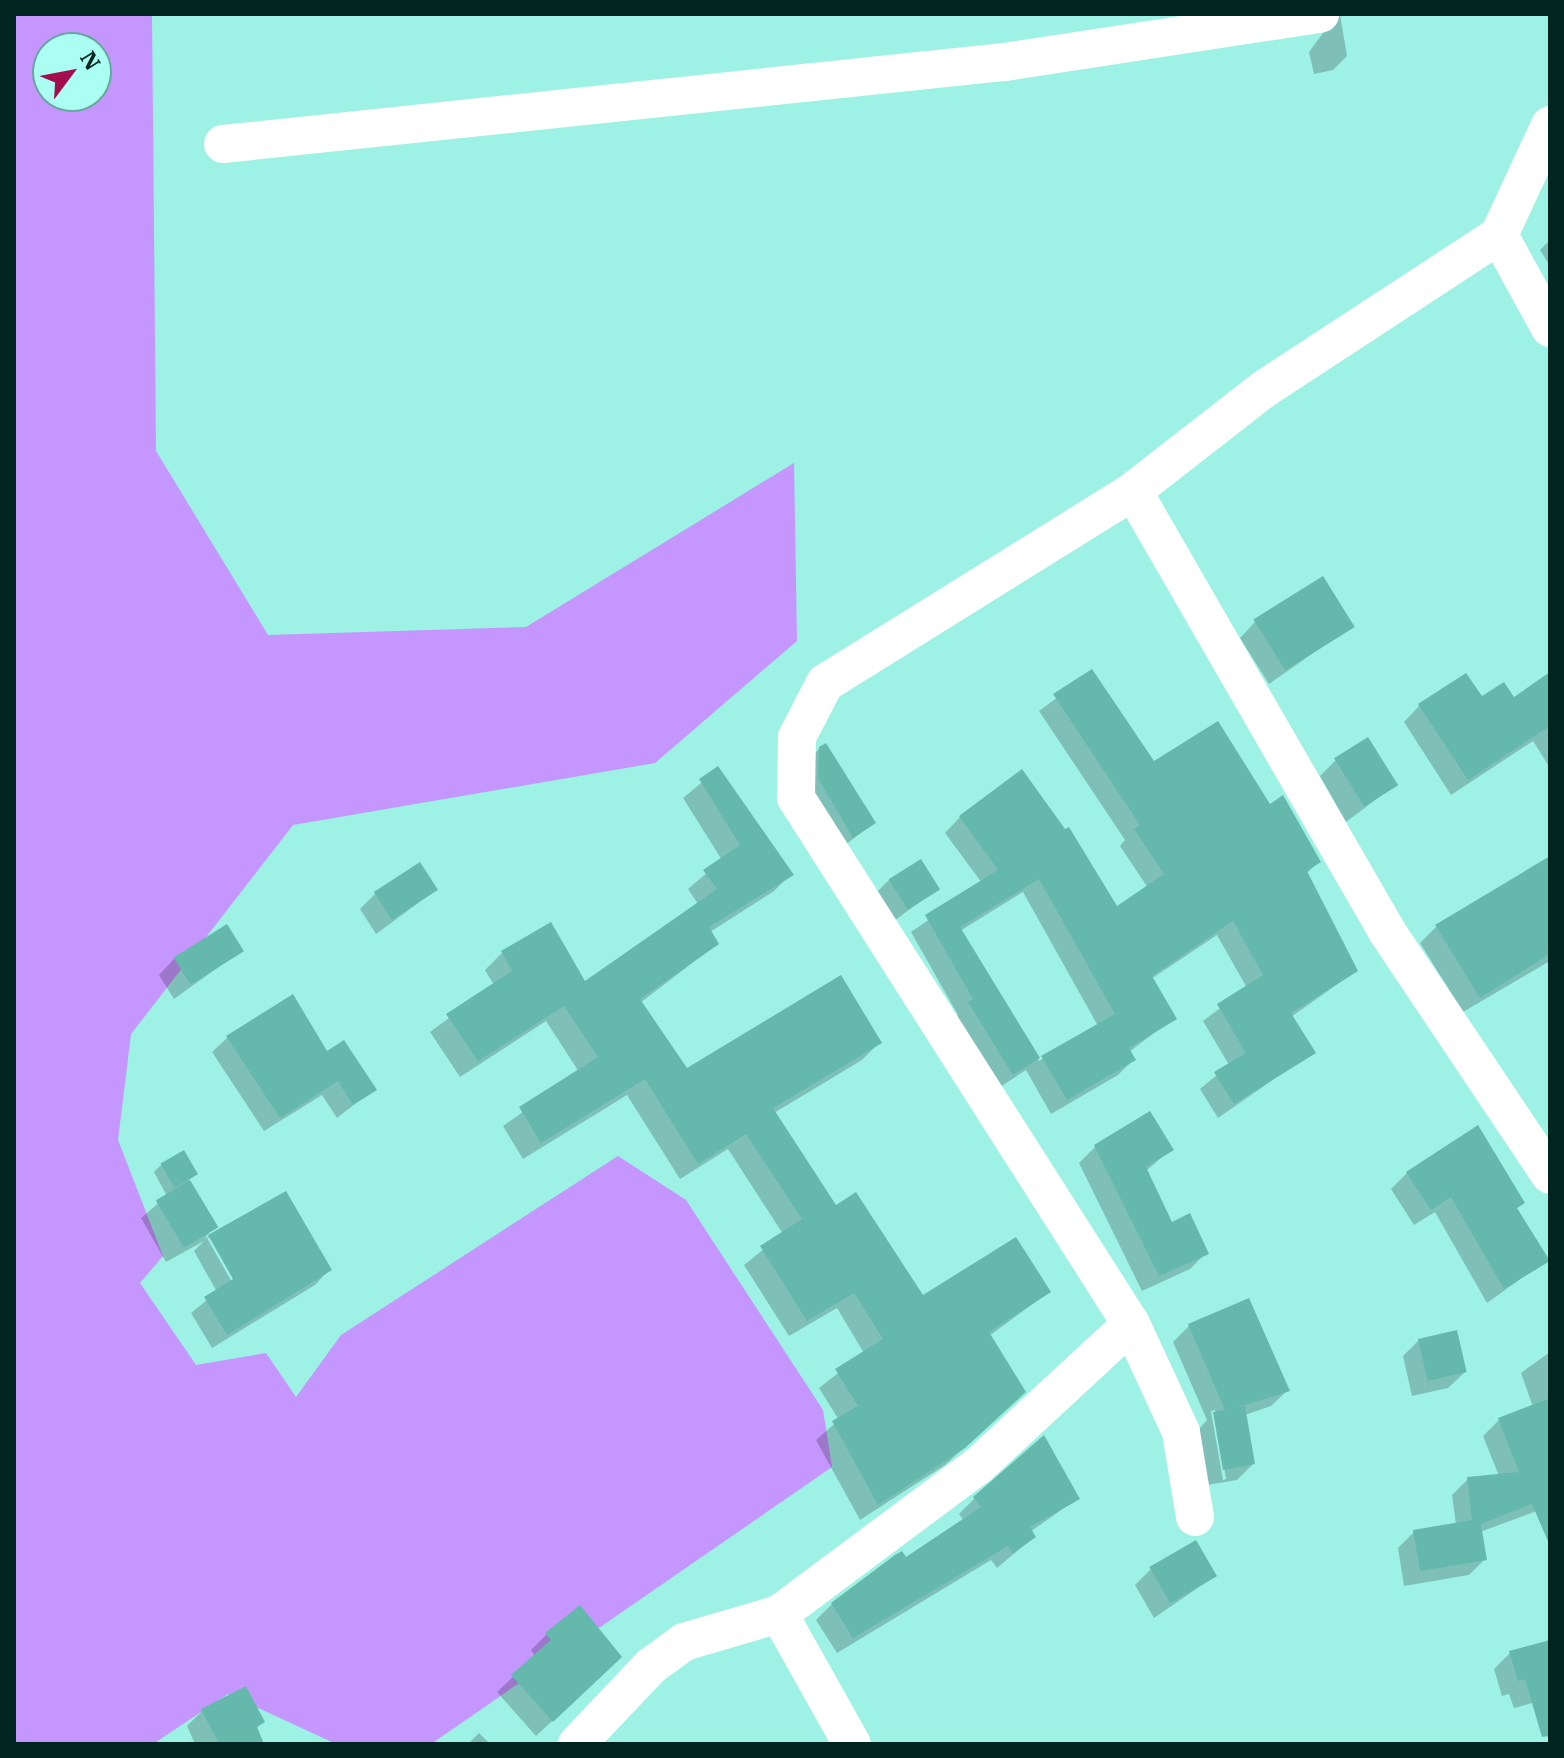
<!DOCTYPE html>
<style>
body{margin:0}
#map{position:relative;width:1564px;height:1758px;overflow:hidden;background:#9ef1e5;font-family:"IBM Plex Serif",serif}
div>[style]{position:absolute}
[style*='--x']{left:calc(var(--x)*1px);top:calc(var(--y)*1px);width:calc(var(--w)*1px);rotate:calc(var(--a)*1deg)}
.green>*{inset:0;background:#c596fd}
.shadow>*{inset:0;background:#0003}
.building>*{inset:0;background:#65b8ac;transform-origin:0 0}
.minor>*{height:38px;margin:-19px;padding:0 19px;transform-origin:19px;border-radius:19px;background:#fff}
span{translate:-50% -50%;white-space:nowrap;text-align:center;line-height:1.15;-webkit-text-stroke:7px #abfff2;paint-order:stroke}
.frame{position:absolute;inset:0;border:16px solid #002420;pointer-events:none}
.north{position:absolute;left:32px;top:32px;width:80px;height:80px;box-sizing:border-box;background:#abfff2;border:2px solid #67a79e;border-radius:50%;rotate:58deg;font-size:22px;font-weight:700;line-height:32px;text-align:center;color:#002420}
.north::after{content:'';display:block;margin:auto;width:28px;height:36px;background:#a30d4d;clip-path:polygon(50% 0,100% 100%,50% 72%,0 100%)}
</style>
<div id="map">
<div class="green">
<i style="clip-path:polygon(evenodd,14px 14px,152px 14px,156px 451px,268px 635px,526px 627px,794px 463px,797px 641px,655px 763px,293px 825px,131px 1034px,118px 1140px,163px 1256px,140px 1283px,196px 1365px,266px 1353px,296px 1397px,341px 1335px,618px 1156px,686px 1200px,823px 1410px,832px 1467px,431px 1744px,336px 1744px,228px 1694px,153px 1744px,14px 1744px,14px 14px,48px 48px,96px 48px,96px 96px,48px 96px,48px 48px)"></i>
</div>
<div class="shadow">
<i style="clip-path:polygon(1320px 14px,1340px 14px,1347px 56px,1333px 70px,1314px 74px,1309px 52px,1329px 25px)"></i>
<i style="clip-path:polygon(1550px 240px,1550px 266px,1540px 250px)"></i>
<i style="clip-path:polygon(1255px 622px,1352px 626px,1269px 684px,1240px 638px)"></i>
<i style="clip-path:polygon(evenodd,1092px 672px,1153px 764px,1269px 806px,1319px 861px,1306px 874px,1356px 971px,1291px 1017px,1313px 1052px,1218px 1118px,1200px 1089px,1229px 1065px,1203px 1021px,1247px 988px,1217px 935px,1151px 979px,1174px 1018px,1129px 1052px,1133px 1060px,1118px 1075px,1051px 1114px,1026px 1070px,997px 1089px,954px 1019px,958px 1015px,911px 932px,982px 883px,945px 833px,960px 817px,1117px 909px,1148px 888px,1120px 846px,1125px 840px,1039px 711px,1092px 672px,1023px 892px,1098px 1026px,1039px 1061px,960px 931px,1023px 892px)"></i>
<i style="clip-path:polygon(1550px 674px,1550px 768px,1533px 741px,1451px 795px,1404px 722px,1419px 706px,1513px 700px)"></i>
<i style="clip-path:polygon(820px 748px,874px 823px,836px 852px,804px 765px)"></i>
<i style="clip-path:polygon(1336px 760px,1395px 785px,1346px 822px,1320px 776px)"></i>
<i style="clip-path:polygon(718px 769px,791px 874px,774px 891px,710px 932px,717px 944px,640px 1003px,686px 1071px,879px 1043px,862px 1060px,774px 1113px,836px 1207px,923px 1298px,1049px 1292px,989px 1336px,1006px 1409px,945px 1465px,860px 1520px,816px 1440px,839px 1420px,819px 1388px,864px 1353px,837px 1308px,789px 1336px,744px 1265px,783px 1234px,728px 1149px,680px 1179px,627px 1095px,523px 1159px,503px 1126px,579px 1072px,546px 1021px,460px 1077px,430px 1032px,494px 985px,485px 970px,502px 953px,550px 924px,585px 984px,698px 904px,688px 889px,722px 860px,683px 798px)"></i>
<i style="clip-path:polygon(1550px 857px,1550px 961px,1463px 1012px,1420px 943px,1436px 927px)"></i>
<i style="clip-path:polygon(889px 880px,937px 889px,890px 924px,873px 896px)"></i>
<i style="clip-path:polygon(436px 890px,376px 934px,360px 909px,376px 893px)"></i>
<i style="clip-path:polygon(241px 951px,174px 999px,159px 975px,174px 959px)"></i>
<i style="clip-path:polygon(228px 1037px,327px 1054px,374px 1089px,337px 1118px,322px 1095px,264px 1131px,212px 1052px)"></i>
<i style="clip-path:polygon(1095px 1147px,1171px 1149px,1146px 1171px,1171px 1224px,1206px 1253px,1190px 1269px,1142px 1291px,1079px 1163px)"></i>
<i style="clip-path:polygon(evenodd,161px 1165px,195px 1173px,188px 1181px,215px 1226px,204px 1239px,286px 1194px,329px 1270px,315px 1285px,212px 1348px,191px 1313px,217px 1292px,194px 1251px,204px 1241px,166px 1262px,141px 1218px,167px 1196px,154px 1172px,161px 1165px,207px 1238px,212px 1238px,240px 1287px,236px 1289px,207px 1238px)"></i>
<i style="clip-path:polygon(1407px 1173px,1522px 1203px,1516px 1209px,1547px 1260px,1487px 1303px,1435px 1212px,1414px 1225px,1391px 1189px)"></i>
<i style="clip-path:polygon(evenodd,1189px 1326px,1287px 1391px,1271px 1406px,1245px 1415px,1253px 1464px,1237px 1480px,1207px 1485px,1198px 1430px,1207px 1420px,1173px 1342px,1189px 1326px,1215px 1410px,1226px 1479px,1223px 1480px,1211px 1411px,1215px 1410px)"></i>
<i style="clip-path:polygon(1419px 1340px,1465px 1372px,1448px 1388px,1412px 1396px,1403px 1356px)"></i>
<i style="clip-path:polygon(1550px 1352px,1550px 1506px,1480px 1532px,1485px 1559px,1469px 1575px,1404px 1586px,1398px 1548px,1414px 1532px,1456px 1525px,1452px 1495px,1468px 1479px,1499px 1476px,1483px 1436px,1499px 1420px,1533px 1407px,1521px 1373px)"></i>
<i style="clip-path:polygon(975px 1498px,1077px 1499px,1030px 1532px,1034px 1537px,997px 1568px,991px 1560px,837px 1653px,816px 1620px,832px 1604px,964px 1521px,959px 1514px)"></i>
<i style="clip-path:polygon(1151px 1569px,1215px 1576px,1154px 1618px,1135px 1585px)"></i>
<i style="clip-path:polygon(547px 1634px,604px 1673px,536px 1736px,497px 1692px,535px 1656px,531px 1650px)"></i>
<i style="clip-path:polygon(1550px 1642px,1550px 1698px,1514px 1708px,1509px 1694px,1502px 1696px,1494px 1669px,1510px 1653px)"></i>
<i style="clip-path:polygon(203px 1710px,263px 1722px,255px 1729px,262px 1744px,195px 1744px,187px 1726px)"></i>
<i style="clip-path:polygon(479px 1733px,490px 1744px,468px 1744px)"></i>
</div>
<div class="building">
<i style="left:1323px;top:576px;width:60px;height:82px;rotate:58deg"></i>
<i style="clip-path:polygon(1092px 669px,1154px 761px,1218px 721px,1270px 804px,1283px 795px,1321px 862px,1307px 871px,1358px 971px,1291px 1013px,1316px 1053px,1234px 1104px,1214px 1072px,1246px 1053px,1217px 1004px,1263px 975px,1233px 921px,1152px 976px,1177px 1019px,1129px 1048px,1136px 1060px,1067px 1100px,1041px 1056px,1115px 1014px,1039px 879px,960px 927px,1040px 1058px,1013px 1075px,968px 1002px,973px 999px,925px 915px,998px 870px,959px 816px,1022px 769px,1065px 829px,1069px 827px,1117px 906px,1164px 874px,1134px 829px,1140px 825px,1053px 694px)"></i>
<i style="clip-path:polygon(1550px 672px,1550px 726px,1468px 780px,1418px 704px,1466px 673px,1482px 696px,1504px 682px,1514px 697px)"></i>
<i style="left:1368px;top:737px;width:57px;height:40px;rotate:58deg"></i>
<i style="clip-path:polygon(826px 743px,876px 823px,853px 838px,818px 778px,819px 747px)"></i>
<i style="clip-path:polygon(718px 766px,794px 875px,709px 927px,719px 944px,640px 999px,687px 1068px,841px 975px,882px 1043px,773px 1108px,836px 1205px,856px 1192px,923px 1295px,1016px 1237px,1051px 1292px,989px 1332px,1026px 1392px,965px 1448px,878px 1505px,832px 1421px,858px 1406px,835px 1369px,883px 1339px,854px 1293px,807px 1321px,760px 1246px,802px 1219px,746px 1134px,698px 1164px,645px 1079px,541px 1143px,519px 1107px,598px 1057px,564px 1006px,478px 1061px,446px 1014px,512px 971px,501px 951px,551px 922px,585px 981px,717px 889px,703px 870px,740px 845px,699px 779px)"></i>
<i style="clip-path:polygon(1550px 856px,1550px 954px,1480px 998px,1435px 925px)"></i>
<i style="left:921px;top:859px;width:36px;height:38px;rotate:58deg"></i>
<i style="left:420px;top:862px;width:33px;height:55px;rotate:57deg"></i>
<i style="left:227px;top:924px;width:32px;height:63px;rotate:58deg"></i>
<i style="clip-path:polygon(293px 994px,327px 1051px,344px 1040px,377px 1090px,353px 1105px,338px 1081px,280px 1118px,226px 1036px)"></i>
<i style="clip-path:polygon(1150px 1111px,1174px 1150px,1146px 1167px,1172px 1222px,1190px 1213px,1209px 1254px,1159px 1276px,1094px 1145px)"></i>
<i style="clip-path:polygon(1478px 1125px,1525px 1203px,1517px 1208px,1550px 1261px,1504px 1289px,1451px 1197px,1431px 1210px,1406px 1172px)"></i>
<i style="left:184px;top:1150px;width:28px;height:27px;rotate:60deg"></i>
<i style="left:190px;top:1180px;width:55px;height:40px;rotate:59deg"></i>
<i style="clip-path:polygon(286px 1191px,332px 1270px,227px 1335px,204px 1297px,233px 1279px,208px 1235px)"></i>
<i style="clip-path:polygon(1249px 1298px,1290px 1391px,1232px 1409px,1245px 1406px,1255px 1464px,1223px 1470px,1213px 1412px,1225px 1410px,1188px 1324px)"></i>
<i style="left:1457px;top:1330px;width:43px;height:40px;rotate:77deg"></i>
<i style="clip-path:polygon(1550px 1398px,1550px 1546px,1532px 1504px,1481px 1524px,1487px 1560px,1420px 1571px,1413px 1530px,1472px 1520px,1467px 1477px,1519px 1472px,1498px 1418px)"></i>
<i style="clip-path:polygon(1044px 1435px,1080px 1499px,1030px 1527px,1036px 1537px,1013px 1553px,1008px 1546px,853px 1638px,831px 1603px,895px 1555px,902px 1551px,906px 1557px,981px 1507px,973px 1497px)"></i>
<i style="left:1196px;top:1540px;width:42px;height:54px;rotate:60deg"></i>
<i style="clip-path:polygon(580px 1605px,622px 1657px,553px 1722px,511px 1675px,551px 1640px,545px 1633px)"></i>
<i style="clip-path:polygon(1550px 1640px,1550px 1736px,1542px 1737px,1525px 1679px,1518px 1681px,1509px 1651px)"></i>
<i style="clip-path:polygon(246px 1686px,265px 1722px,257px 1727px,264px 1744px,219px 1744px,201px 1709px)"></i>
</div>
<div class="minor">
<i style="--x:223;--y:144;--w:786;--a:-5.99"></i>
<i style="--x:1005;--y:62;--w:319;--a:-8.7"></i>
<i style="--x:1499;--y:235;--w:106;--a:61.3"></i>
<i style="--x:1133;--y:491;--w:510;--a:60.02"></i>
<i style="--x:1388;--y:933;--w:291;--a:56.2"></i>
<i style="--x:1195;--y:1517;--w:86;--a:-99.4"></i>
<i style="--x:1181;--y:1432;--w:119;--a:-114.8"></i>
<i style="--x:1131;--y:1324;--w:624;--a:-122.49"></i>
<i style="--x:796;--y:798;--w:61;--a:-89.1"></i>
<i style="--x:797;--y:737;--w:61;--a:-62.6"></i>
<i style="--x:825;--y:683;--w:363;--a:-31.9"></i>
<i style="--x:1133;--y:491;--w:166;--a:-37.9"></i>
<i style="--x:1264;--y:389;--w:281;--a:-33.2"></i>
<i style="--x:1499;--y:235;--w:121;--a:-65.1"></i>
<i style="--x:779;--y:1614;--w:149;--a:60.7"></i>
<i style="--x:577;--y:1744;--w:108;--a:-46.5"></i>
<i style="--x:651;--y:1666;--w:41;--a:-36"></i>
<i style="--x:684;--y:1642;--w:99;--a:-16.4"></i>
<i style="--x:779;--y:1614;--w:249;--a:-36.7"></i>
<i style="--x:979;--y:1465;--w:207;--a:-42.8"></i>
</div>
<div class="frame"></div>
<div class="north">N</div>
</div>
